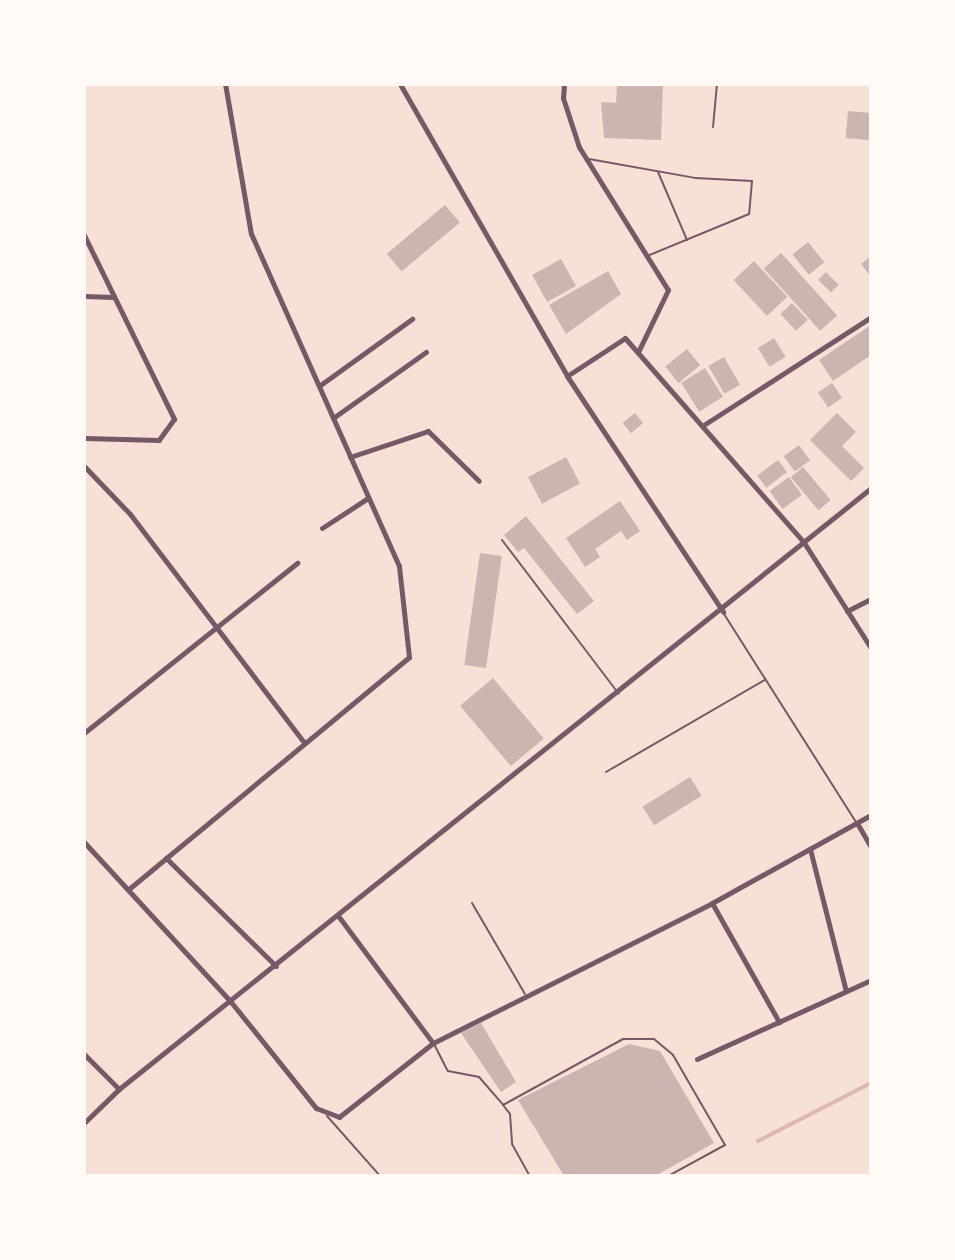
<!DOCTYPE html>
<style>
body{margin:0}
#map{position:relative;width:955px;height:1260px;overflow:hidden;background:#f7e1d7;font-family:"Varela Round",sans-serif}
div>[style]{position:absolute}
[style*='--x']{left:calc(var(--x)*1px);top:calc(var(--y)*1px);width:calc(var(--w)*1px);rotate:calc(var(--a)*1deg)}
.stream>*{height:4px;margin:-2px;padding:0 2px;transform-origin:2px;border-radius:2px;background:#dcb8b0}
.building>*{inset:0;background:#ccb4b1;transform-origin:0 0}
.service>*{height:2px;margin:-1px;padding:0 1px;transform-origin:1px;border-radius:1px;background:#755966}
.minor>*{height:5px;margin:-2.5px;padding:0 2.5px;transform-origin:2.5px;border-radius:2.5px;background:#755966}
span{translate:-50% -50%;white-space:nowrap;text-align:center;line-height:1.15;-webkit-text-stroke:6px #fffaf5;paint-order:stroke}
.frame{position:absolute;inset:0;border:86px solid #fffaf5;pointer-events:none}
</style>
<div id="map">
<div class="stream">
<i style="--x:758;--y:1141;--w:127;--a:-27.2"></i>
</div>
<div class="building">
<i style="clip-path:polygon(617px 84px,663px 84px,661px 140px,604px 138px,601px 102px,616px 103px)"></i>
<i style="left:848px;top:111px;width:23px;height:27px;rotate:5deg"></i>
<i style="left:445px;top:205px;width:23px;height:76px;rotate:50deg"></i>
<i style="left:808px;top:242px;width:26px;height:20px;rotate:51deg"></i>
<i style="left:781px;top:253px;width:84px;height:23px;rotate:48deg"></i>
<i style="clip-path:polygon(871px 256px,871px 277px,861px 264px)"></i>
<i style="left:561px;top:259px;width:31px;height:33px;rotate:61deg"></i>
<i style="left:754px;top:261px;width:49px;height:28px;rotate:47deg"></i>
<i style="clip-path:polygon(608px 271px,621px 294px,566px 334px,549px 305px)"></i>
<i style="left:826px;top:272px;width:18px;height:11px;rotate:45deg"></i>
<i style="left:792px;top:303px;width:23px;height:16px;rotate:47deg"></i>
<i style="clip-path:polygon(871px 325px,871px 355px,833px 381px,819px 360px)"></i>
<i style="left:774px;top:338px;width:22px;height:19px;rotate:58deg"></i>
<i style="left:687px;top:349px;width:21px;height:28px;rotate:51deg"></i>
<i style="left:724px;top:357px;width:32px;height:18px;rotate:60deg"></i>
<i style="left:705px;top:368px;width:34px;height:28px;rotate:58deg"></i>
<i style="left:832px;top:383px;width:18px;height:17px;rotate:56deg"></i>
<i style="left:635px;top:413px;width:13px;height:16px;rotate:51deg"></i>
<i style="clip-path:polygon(837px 413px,856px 432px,842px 446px,864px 468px,851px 481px,810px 440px)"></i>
<i style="left:799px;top:445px;width:19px;height:19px;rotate:54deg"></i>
<i style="left:566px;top:457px;width:30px;height:43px;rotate:62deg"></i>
<i style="left:778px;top:460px;width:15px;height:26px;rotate:53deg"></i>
<i style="left:803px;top:467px;width:43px;height:16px;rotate:50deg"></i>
<i style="left:789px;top:477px;width:22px;height:24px;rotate:54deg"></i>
<i style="clip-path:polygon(620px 501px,640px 531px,627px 540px,621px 531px,595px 549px,600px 557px,585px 567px,566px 538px)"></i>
<i style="clip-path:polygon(526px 516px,594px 601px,577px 614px,524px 548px,518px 552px,504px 535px)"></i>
<i style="left:480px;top:553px;width:22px;height:113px;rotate:8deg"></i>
<i style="left:493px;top:678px;width:79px;height:43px;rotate:50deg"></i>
<i style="left:690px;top:777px;width:22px;height:56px;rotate:58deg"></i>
<i style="clip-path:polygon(481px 1023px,516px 1082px,501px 1092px,461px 1033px)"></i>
<i style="clip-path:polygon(629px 1044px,660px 1051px,714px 1143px,655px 1176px,564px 1176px,518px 1100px)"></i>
</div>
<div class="service">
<i style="--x:713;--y:127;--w:43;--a:-84.7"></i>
<i style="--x:589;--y:159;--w:109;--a:10.1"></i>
<i style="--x:696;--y:178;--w:56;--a:3.1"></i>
<i style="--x:752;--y:181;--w:33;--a:95"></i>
<i style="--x:749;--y:214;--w:110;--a:157.6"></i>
<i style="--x:658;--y:172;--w:74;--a:66.9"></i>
<i style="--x:502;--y:540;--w:193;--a:52.8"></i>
<i style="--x:724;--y:614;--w:246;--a:57.6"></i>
<i style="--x:606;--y:772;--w:184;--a:-30.1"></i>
<i style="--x:472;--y:903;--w:105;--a:59.8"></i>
<i style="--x:434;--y:1044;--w:30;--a:63"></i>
<i style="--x:448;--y:1071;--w:32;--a:11"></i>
<i style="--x:479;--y:1077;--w:37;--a:49"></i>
<i style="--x:503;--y:1105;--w:11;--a:52"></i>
<i style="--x:510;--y:1114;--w:30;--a:86"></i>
<i style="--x:512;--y:1144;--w:37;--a:61"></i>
<i style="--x:503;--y:1105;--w:137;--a:-28.8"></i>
<i style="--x:623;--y:1039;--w:31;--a:0"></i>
<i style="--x:654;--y:1039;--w:25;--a:40"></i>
<i style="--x:673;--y:1055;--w:104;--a:60"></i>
<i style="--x:725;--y:1145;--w:65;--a:151.5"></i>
<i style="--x:327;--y:1116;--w:80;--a:48.5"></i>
</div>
<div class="minor">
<i style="--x:400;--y:84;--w:336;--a:60.2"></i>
<i style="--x:567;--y:376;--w:283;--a:56.5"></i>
<i style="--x:564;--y:84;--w:14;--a:94"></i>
<i style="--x:563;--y:98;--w:52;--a:71.9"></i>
<i style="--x:579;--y:147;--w:168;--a:58.1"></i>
<i style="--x:668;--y:290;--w:69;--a:115.8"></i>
<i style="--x:84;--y:235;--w:205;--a:63.9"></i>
<i style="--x:174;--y:419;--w:26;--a:126"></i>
<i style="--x:159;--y:440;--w:75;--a:-178.5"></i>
<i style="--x:84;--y:296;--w:29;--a:2"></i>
<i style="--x:567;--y:376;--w:69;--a:-33.2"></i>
<i style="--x:625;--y:338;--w:270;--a:48.8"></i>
<i style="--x:803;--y:541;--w:127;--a:57.6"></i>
<i style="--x:319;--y:386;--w:115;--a:-35.8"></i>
<i style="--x:333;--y:418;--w:114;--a:-35.4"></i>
<i style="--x:702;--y:426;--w:201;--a:-32.8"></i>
<i style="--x:350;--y:457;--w:82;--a:-18.4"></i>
<i style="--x:428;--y:431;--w:71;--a:44.4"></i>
<i style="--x:84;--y:466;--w:66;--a:46.2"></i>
<i style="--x:130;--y:514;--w:285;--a:52.7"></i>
<i style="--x:322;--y:528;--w:55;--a:-33.1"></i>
<i style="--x:847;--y:611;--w:27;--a:-27"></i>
<i style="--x:84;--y:733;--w:273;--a:-38.6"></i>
<i style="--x:857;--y:823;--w:28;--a:60"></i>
<i style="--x:84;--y:842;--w:217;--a:47.4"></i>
<i style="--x:231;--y:1002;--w:136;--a:51.3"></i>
<i style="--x:316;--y:1108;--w:25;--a:21"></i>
<i style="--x:339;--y:1117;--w:120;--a:-38.2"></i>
<i style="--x:433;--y:1043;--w:312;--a:-26.6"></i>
<i style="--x:712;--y:903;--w:182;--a:-29"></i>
<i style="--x:810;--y:849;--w:146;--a:75.8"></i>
<i style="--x:166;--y:858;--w:154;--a:44.5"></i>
<i style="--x:130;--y:888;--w:362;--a:-39.6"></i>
<i style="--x:409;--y:657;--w:92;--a:-96.3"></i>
<i style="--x:399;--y:566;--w:363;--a:-114"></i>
<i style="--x:251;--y:234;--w:152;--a:-99.8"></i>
<i style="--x:712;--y:903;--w:137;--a:60.6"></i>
<i style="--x:339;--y:917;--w:157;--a:53.3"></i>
<i style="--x:84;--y:1054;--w:49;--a:45"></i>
<i style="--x:697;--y:1059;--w:191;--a:-24.4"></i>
<i style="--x:84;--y:1123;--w:49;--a:-44.2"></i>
<i style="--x:119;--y:1089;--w:963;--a:-38.63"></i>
</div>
<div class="frame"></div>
</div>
